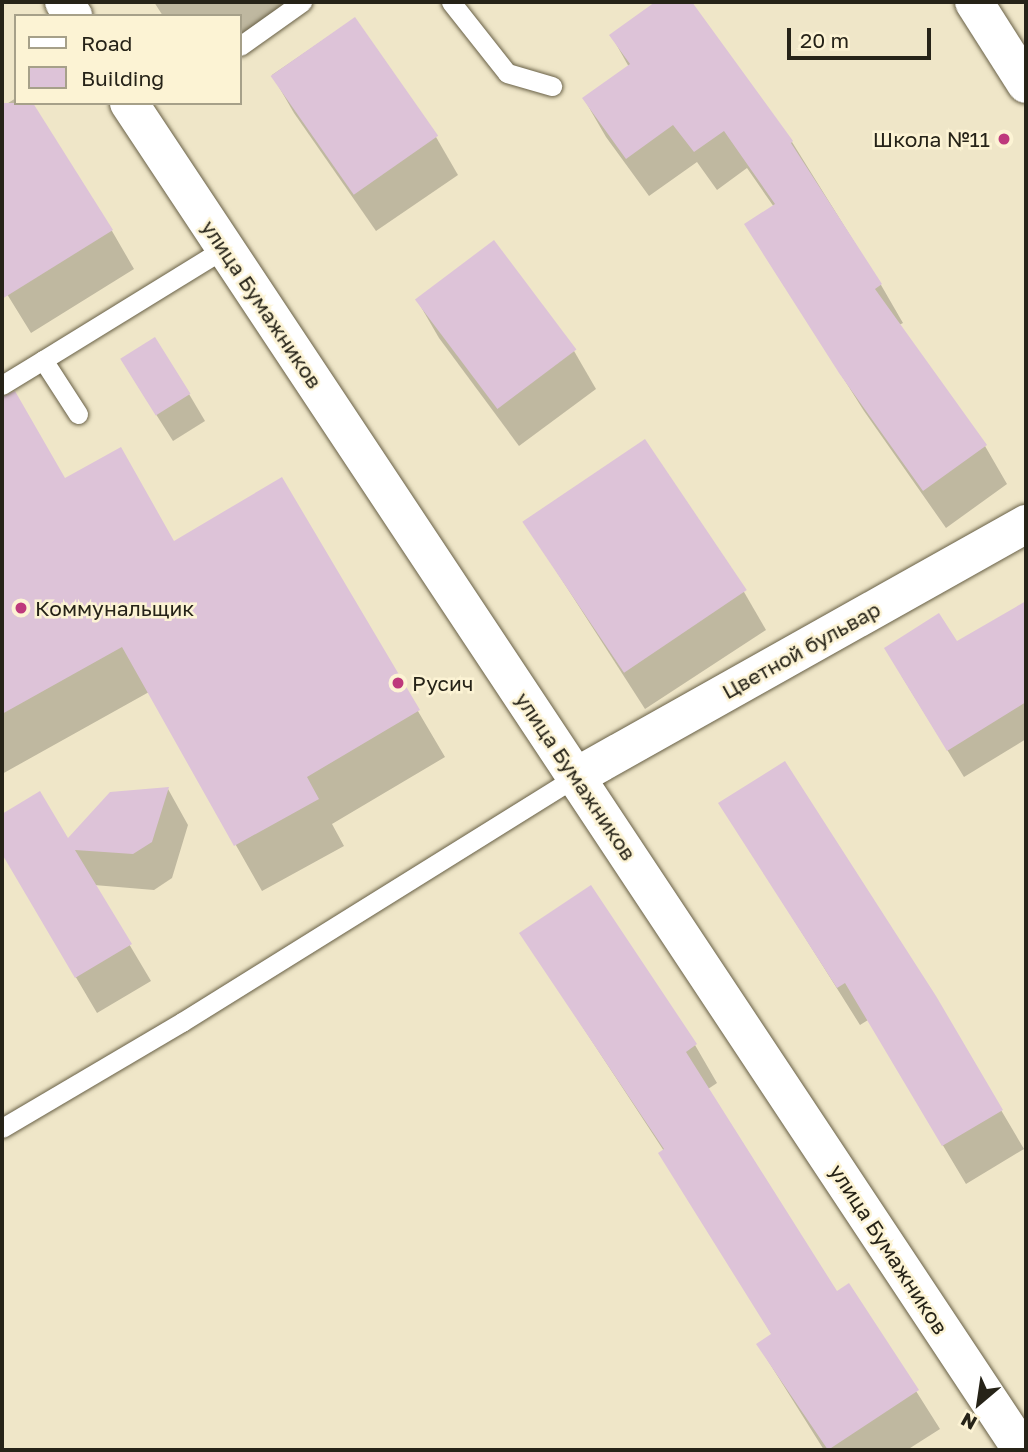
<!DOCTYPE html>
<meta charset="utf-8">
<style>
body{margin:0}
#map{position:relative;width:1028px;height:1452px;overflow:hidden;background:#efe6c8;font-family:"Golos Text",sans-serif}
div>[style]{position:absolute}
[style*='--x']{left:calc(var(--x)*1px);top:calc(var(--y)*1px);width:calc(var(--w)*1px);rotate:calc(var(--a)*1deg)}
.shadow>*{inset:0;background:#0003}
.building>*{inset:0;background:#ddc3d8;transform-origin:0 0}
.roads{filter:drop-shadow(0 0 2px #686046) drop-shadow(0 0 2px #686046)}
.lane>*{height:19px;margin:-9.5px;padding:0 9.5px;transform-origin:9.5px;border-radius:9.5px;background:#fff}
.street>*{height:38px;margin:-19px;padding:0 19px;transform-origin:19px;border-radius:19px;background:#fff}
.primary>*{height:38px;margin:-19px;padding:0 19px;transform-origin:19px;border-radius:19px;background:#fff}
.dots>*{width:19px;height:19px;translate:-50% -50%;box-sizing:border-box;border:4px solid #fcf3d4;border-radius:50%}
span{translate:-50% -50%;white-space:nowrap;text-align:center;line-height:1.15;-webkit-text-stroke:5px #fcf3d4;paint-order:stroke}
.poi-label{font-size:21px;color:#262318}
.right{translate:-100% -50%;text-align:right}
.left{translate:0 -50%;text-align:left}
.street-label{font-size:21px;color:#262318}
.frame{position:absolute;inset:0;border:4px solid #262318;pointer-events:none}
.legend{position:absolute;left:14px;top:14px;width:228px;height:91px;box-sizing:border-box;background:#fcf3d4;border:2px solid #a6a089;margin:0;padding:9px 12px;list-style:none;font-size:21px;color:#262318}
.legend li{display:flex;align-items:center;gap:14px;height:35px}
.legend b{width:35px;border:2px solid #a6a089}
.north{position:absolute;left:944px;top:1368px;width:70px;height:70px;-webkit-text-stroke:5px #fcf3d4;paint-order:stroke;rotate:209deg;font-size:19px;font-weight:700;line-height:28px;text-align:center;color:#262318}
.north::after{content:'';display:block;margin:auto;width:24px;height:32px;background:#262318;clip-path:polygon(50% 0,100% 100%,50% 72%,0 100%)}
.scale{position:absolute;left:787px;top:28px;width:144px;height:32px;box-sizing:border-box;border:4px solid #262318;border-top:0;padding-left:9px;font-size:21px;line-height:24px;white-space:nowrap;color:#262318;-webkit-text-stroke:5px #fcf3d4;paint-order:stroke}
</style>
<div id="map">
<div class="shadow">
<i style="clip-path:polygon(154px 2px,285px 2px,292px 14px,240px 46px,240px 16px,163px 16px)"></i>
<i style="clip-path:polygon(658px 2px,690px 2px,792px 142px,881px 285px,903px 323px,899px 325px,985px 446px,1007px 484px,946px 528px,864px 411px,746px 224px,774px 207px,747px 168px,717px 190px,697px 162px,649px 196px,606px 137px,584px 99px,629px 67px,611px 35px)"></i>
<i style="clip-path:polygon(354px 19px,436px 137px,458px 175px,376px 231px,294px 113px,272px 75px)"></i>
<i style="clip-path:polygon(16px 98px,16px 103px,112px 231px,134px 269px,31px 333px,2px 286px,2px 107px)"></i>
<i style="clip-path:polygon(417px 300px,574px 351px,596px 389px,519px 446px,439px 338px)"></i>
<i style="clip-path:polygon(138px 386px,189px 394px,205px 421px,173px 441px)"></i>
<i style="clip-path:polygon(19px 401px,65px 480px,174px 543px,281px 479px,445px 757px,332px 824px,344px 846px,262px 891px,149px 692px,2px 774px,2px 411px)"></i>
<i style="clip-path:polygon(524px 521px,744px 592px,766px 630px,645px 709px)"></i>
<i style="clip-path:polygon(1026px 603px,1026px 739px,964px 777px,901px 675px)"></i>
<i style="clip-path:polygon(168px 789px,188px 825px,172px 878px,154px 890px,94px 885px,151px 981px,97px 1013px,2px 852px,2px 816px,40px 793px,68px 841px)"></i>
<i style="clip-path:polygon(721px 804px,934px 997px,1024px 1149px,966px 1184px,868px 1020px,860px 1025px)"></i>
<i style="clip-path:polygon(521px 933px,695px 1045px,717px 1083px,708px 1089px,837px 1293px,849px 1285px,940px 1429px,907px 1450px,824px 1450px,758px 1345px,772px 1335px,664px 1151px)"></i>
</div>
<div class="building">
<i style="clip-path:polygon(655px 2px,692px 2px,793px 141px,791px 143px,882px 284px,875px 289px,987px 445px,923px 491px,839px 373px,744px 224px,775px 204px,724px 131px,694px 152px,673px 125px,626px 159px,582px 98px,630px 64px,609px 35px)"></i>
<i style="left:355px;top:17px;width:145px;height:103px;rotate:55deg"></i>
<i style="clip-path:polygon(2px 103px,33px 103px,113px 230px,2px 299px)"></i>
<i style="left:494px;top:240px;width:137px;height:99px;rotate:53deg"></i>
<i style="left:155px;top:337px;width:67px;height:41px;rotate:58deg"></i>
<i style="clip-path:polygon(15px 391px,65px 478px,121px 447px,174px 541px,282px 477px,420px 710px,307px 777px,319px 799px,234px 846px,122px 647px,2px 714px,2px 397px)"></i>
<i style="left:645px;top:439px;width:182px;height:148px;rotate:56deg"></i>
<i style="clip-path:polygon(1026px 601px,1026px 702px,947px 751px,884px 648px,939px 613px,957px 641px)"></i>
<i style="clip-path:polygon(785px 761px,936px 996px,1003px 1110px,942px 1146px,845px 983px,837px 988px,718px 803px)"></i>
<i style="clip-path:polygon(169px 787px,152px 842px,133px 854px,75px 850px,132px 944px,75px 978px,2px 854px,2px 814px,40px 791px,68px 838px,110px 792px)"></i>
<i style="clip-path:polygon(591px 885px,697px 1044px,686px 1052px,837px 1291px,849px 1283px,919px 1390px,828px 1450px,756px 1344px,771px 1334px,658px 1153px,664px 1149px,519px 933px)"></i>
</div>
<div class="roads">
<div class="lane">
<i style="--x:451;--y:2;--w:90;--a:51.7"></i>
<i style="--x:507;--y:73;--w:47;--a:16.1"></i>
<i style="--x:240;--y:46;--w:76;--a:-35.4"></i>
<i style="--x:2;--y:385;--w:48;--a:-31.4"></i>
<i style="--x:78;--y:414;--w:64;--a:-122.9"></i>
<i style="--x:43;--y:360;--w:214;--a:-31.6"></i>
<i style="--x:2;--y:1128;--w:209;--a:-30.5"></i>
<i style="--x:182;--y:1022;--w:465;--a:-31.9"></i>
</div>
<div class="street">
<i style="--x:64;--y:2;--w:17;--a:57"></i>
<i style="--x:129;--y:103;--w:1616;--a:56.46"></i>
<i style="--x:577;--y:776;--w:515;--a:-29.3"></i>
</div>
<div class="primary">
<i style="--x:974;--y:2;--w:97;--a:57.6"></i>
</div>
</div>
<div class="dots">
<i style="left:1004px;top:139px;background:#be397c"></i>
<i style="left:21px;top:608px;background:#be397c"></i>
<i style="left:398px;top:683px;background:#be397c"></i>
</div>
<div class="poi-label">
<span class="right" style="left:990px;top:139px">Школа №11</span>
<span class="left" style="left:35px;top:608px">Коммунальщик</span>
<span class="left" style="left:412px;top:683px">Русич</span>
</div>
<div class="street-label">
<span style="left:262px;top:304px;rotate:56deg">улица Бумажников</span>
<span style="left:801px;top:650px;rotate:-29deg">Цветной бульвар</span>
<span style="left:576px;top:776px;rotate:56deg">улица Бумажников</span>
<span style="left:889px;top:1249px;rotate:57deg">улица Бумажников</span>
</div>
<div class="frame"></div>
<ul class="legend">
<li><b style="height:9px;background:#fff"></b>Road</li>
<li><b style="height:19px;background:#ddc3d8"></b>Building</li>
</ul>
<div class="north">N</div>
<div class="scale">20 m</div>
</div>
